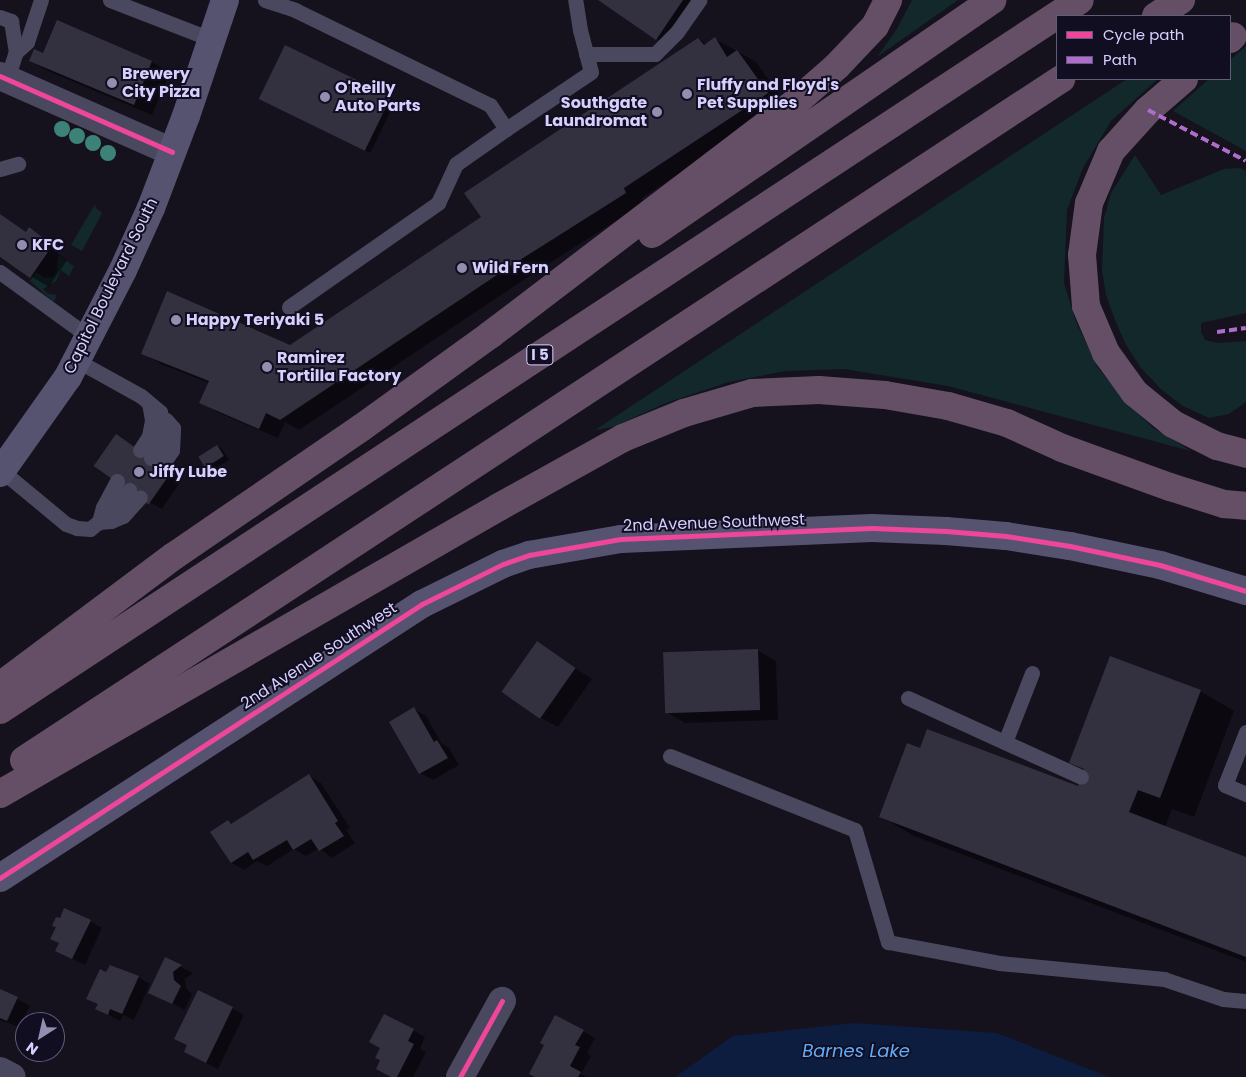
<!DOCTYPE html>
<style>
body{margin:0}
#map{position:relative;width:1246px;height:1077px;overflow:hidden;background:#15121d;font-family:Poppins,sans-serif}
div>[style]{position:absolute}
[style*='--x']{left:calc(var(--x)*1px);top:calc(var(--y)*1px);width:calc(var(--w)*1px);rotate:calc(var(--a)*1deg)}
.green>*{inset:0;background:#12282a}
.water>*{inset:0;background:#0d1d40}
.shadow>*{inset:0;background:#0007;transform-origin:0 0}
.building>*{inset:0;background:#333040;transform-origin:0 0}
.lane>*{height:15px;margin:-7.5px;padding:0 7.5px;transform-origin:7.5px;border-radius:7.5px;background:#4a485e}
.street>*{height:28px;margin:-14px;padding:0 14px;transform-origin:14px;border-radius:14px;background:#4a485e}
.secondary>*{height:28px;margin:-14px;padding:0 14px;transform-origin:14px;border-radius:14px;background:#565371}
.highway>*{height:28px;margin:-14px;padding:0 14px;transform-origin:14px;border-radius:14px;background:#654f66}
.quiet>*{height:4px;margin-top:-2px;transform-origin:0;background:repeating-linear-gradient(90deg,#b06ccc 0 8px,transparent 0 12px)}
.cycleway>*{height:5px;margin:-2.5px;padding:0 2.5px;transform-origin:2.5px;border-radius:2.5px;background:#ed469a}
.trees>*{width:16px;height:16px;margin:-8px;border-radius:50%;background:#3d8278}
.dots>*{width:14px;height:14px;translate:-50% -50%;box-sizing:border-box;border:2px solid #120e22;border-radius:50%}
span{translate:-50% -50%;white-space:nowrap;text-align:center;line-height:1.15;-webkit-text-stroke:4px #120e22;paint-order:stroke}
.shield-label span{padding:1px 4px;background:#120e22;border:1px solid;border-radius:4px;-webkit-text-stroke-width:0}
.shield-label{font-size:15px;color:#d7d0fe;font-weight:700}
.poi-label{font-size:16px;color:#d7d0fe;font-weight:700}
.left{translate:0 -50%;text-align:left}
.right{translate:-100% -50%;text-align:right}
.street-label{font-size:16px;color:#d7d0fe}
.water-label{font-size:18px;color:#5facfc;font-style:italic}
.legend{position:absolute;left:1056px;top:15px;width:175px;height:65px;box-sizing:border-box;background:#120e22;border:1px solid #615c7a;margin:0;padding:6px 9px;list-style:none;font-size:15px;color:#d7d0fe}
.legend li{display:flex;align-items:center;gap:10px;height:25px}
.legend b{width:25px;border:1px solid #615c7a}
.north{position:absolute;left:15px;top:1012px;width:50px;height:50px;box-sizing:border-box;background:#120e22;border:1px solid #615c7a;border-radius:50%;rotate:215deg;font-size:14px;font-weight:700;line-height:20px;text-align:center;color:#d7d0fe}
.north::after{content:'';display:block;margin:auto;width:18px;height:22px;background:#938eaf;clip-path:polygon(50% 0,100% 100%,50% 72%,0 100%)}
</style>
<div id="map">
<div class="green">
<i style="clip-path:polygon(912px 0,958px 0,877px 57px,897px 29px)"></i>
<i style="clip-path:polygon(1246px 46px,1246px 151px,1173px 111px,1209px 79px,1230px 79px,1230px 60px)"></i>
<i style="clip-path:polygon(1127px 79px,1158px 79px,1111px 121px,1083px 168px,1067px 210px,1064px 283px,1076px 322px,1098px 368px,1126px 402px,1152px 427px,1191px 451px,948px 386px,844px 369px,785px 371px,729px 382px,666px 403px,613px 427px,595px 430px)"></i>
<i style="clip-path:polygon(1135px 155px,1161px 195px,1224px 169px,1240px 168px,1246px 171px,1246px 313px,1201px 323px,1201px 332px,1205px 340px,1218px 343px,1246px 341px,1246px 402px,1229px 414px,1209px 418px,1183px 406px,1162px 390px,1141px 368px,1126px 345px,1115px 320px,1106px 295px,1102px 271px,1104px 218px,1111px 193px)"></i>
<i style="clip-path:polygon(95px 204px,96px 208px,102px 213px,82px 251px,71px 245px)"></i>
<i style="clip-path:polygon(58px 255px,74px 266px,69px 276px,61px 270px,56px 281px,43px 289px,48px 294px,57px 295px,54px 302px,30px 281px,36px 272px,45px 278px,53px 277px,57px 271px)"></i>
</div>
<div class="water">
<i style="clip-path:polygon(854px 1023px,997px 1033px,1109px 1077px,675px 1077px,733px 1036px)"></i>
</div>
<div class="shadow">
<i style="clip-path:polygon(600px 0,691px 0,662px 42px)"></i>
<i style="clip-path:polygon(57px 22px,152px 62px,170px 73px,152px 115px,48px 71px,30px 61px,44px 54px)"></i>
<i style="clip-path:polygon(698px 39px,707px 44px,715px 39px,756px 62px,786px 104px,642px 198px,644px 203px,531px 275px,299px 430px,285px 422px,278px 438px,219px 413px,201px 402px,209px 383px,161px 364px,143px 353px,290px 346px,483px 218px)"></i>
<i style="left:285px;top:47px;width:123px;height:58px;rotate:26deg"></i>
<i style="clip-path:polygon(0 214px,27px 233px,30px 229px,60px 248px,57px 253px,67px 260px,49px 287px,0 258px)"></i>
<i style="clip-path:polygon(128px 443px,182px 479px,162px 509px,149px 502px)"></i>
<i style="clip-path:polygon(217px 446px,222px 449px,229px 460px,212px 471px,207px 468px)"></i>
<i style="clip-path:polygon(537px 643px,592px 679px,558px 727px,539px 717px)"></i>
<i style="clip-path:polygon(757px 650px,776px 661px,778px 720px,685px 723px,666px 712px)"></i>
<i style="clip-path:polygon(1200px 691px,1234px 711px,1194px 817px,1172px 809px,1165px 827px,1246px 858px,1246px 962px,914px 836px,880px 816px,921px 750px,1078px 788px,1085px 770px,1071px 762px)"></i>
<i style="clip-path:polygon(414px 709px,426px 716px,442px 744px,449px 748px,459px 765px,433px 780px,420px 773px)"></i>
<i style="clip-path:polygon(309px 776px,321px 783px,350px 828px,346px 830px,355px 843px,332px 858px,319px 848px,306px 856px,294px 849px,267px 866px,257px 861px,244px 870px,232px 863px,228px 822px,233px 824px)"></i>
<i style="clip-path:polygon(90px 921px,102px 928px,85px 965px,69px 957px,60px 944px,57px 927px)"></i>
<i style="clip-path:polygon(165px 959px,193px 973px,185px 979px,186px 988px,192px 994px,185px 1010px,150px 992px)"></i>
<i style="clip-path:polygon(107px 974px,138px 977px,150px 984px,134px 1020px,123px 1015px,120px 1021px,97px 1009px)"></i>
<i style="clip-path:polygon(0 990px,30px 1006px,19px 1027px,0 1020px)"></i>
<i style="clip-path:polygon(232px 1008px,244px 1015px,218px 1069px,185px 1052px)"></i>
<i style="clip-path:polygon(413px 1030px,425px 1037px,420px 1049px,426px 1052px,413px 1077px,392px 1077px,382px 1060px)"></i>
<i style="clip-path:polygon(583px 1031px,595px 1038px,587px 1053px,591px 1056px,581px 1074px,587px 1077px,537px 1077px)"></i>
</div>
<div class="building">
<i style="clip-path:polygon(598px 0,683px 0,656px 40px)"></i>
<i style="clip-path:polygon(57px 20px,152px 61px,134px 105px,29px 61px,34px 49px,43px 53px)"></i>
<i style="clip-path:polygon(715px 37px,727px 57px,737px 50px,768px 93px,624px 188px,626px 193px,512px 265px,280px 420px,266px 413px,259px 429px,199px 403px,209px 381px,141px 354px,167px 291px,290px 345px,481px 217px,464px 193px,698px 38px,704px 45px)"></i>
<i style="left:285px;top:45px;width:118px;height:60px;rotate:26deg"></i>
<i style="clip-path:polygon(0 214px,26px 232px,29px 227px,42px 237px,39px 241px,50px 249px,30px 278px,0 257px)"></i>
<i style="left:116px;top:434px;width:67px;height:39px;rotate:35deg"></i>
<i style="left:217px;top:445px;width:13px;height:22px;rotate:58deg"></i>
<i style="left:537px;top:641px;width:47px;height:62px;rotate:35deg"></i>
<i style="left:758px;top:649px;width:61px;height:95px;rotate:88deg"></i>
<i style="clip-path:polygon(1110px 656px,1201px 690px,1160px 798px,1138px 790px,1129px 812px,1246px 857px,1246px 957px,879px 817px,907px 743px,920px 748px,927px 729px,1078px 786px,1084px 769px,1069px 763px)"></i>
<i style="clip-path:polygon(414px 707px,434px 742px,437px 740px,448px 758px,419px 774px,389px 722px)"></i>
<i style="clip-path:polygon(309px 774px,338px 821px,335px 823px,344px 836px,319px 851px,311px 839px,293px 850px,287px 840px,253px 860px,248px 852px,231px 863px,210px 832px,228px 820px,231px 824px)"></i>
<i style="clip-path:polygon(64px 908px,91px 920px,72px 959px,55px 951px,59px 943px,50px 939px,56px 927px,52px 926px,56px 917px,60px 918px)"></i>
<i style="clip-path:polygon(165px 957px,182px 965px,173px 972px,174px 980px,181px 986px,172px 1004px,148px 993px)"></i>
<i style="clip-path:polygon(110px 965px,139px 976px,122px 1014px,110px 1009px,108px 1015px,95px 1009px,98px 1004px,86px 999px,100px 969px,106px 972px)"></i>
<i style="clip-path:polygon(0 989px,18px 997px,7px 1021px,0 1018px)"></i>
<i style="clip-path:polygon(198px 990px,233px 1007px,206px 1063px,184px 1052px,187px 1045px,174px 1039px)"></i>
<i style="clip-path:polygon(384px 1014px,414px 1029px,408px 1041px,414px 1044px,397px 1077px,391px 1077px,376px 1069px,380px 1060px,375px 1058px,380px 1048px,369px 1042px)"></i>
<i style="clip-path:polygon(555px 1015px,584px 1030px,575px 1045px,580px 1047px,570px 1066px,581px 1072px,578px 1077px,535px 1077px,529px 1074px,544px 1045px,540px 1043px)"></i>
</div>
<div class="lane">
<i style="--x:110;--y:0;--w:108;--a:21.1"></i>
<i style="--x:265;--y:0;--w:32;--a:18"></i>
<i style="--x:295;--y:10;--w:217;--a:26"></i>
<i style="--x:490;--y:105;--w:29;--a:56"></i>
<i style="--x:506;--y:129;--w:102;--a:-33.8"></i>
<i style="--x:591;--y:72;--w:43;--a:-104.7"></i>
<i style="--x:580;--y:30;--w:30;--a:-99"></i>
<i style="--x:0;--y:17;--w:12;--a:20"></i>
<i style="--x:11;--y:21;--w:31;--a:81"></i>
<i style="--x:586;--y:54;--w:69;--a:0"></i>
<i style="--x:655;--y:54;--w:31;--a:-45"></i>
<i style="--x:677;--y:32;--w:39;--a:-55"></i>
<i style="--x:7;--y:79;--w:28;--a:-72"></i>
<i style="--x:16;--y:52;--w:15;--a:-42"></i>
<i style="--x:27;--y:42;--w:44;--a:-71.6"></i>
<i style="--x:0;--y:169;--w:19;--a:-16"></i>
<i style="--x:0;--y:272;--w:110;--a:36.1"></i>
<i style="--x:289;--y:307;--w:182;--a:-34.9"></i>
<i style="--x:438;--y:203;--w:43;--a:-65.2"></i>
<i style="--x:456;--y:164;--w:61;--a:-35"></i>
<i style="--x:76;--y:360;--w:74;--a:29"></i>
<i style="--x:141;--y:396;--w:25;--a:40"></i>
<i style="--x:160;--y:412;--w:16;--a:79"></i>
<i style="--x:163;--y:428;--w:15;--a:98"></i>
<i style="--x:161;--y:443;--w:18;--a:124"></i>
<i style="--x:140;--y:450;--w:17;--a:-57"></i>
<i style="--x:149;--y:436;--w:16;--a:-79"></i>
<i style="--x:152;--y:420;--w:17;--a:-100"></i>
<i style="--x:161;--y:466;--w:19;--a:-55"></i>
<i style="--x:172;--y:450;--w:22;--a:-87"></i>
<i style="--x:173;--y:428;--w:11;--a:-131"></i>
<i style="--x:2;--y:471;--w:83;--a:39.6"></i>
<i style="--x:66;--y:524;--w:12;--a:20"></i>
<i style="--x:77;--y:528;--w:13;--a:4"></i>
<i style="--x:90;--y:529;--w:33;--a:-40"></i>
<i style="--x:115;--y:508;--w:23;--a:-52"></i>
<i style="--x:117;--y:481;--w:30;--a:118"></i>
<i style="--x:103;--y:507;--w:16;--a:105"></i>
<i style="--x:99;--y:522;--w:12;--a:-5"></i>
<i style="--x:111;--y:521;--w:13;--a:-23"></i>
<i style="--x:123;--y:516;--w:25;--a:-48"></i>
<i style="--x:908;--y:698;--w:190;--a:24.5"></i>
<i style="--x:1246;--y:732;--w:57;--a:111.6"></i>
<i style="--x:1225;--y:785;--w:23;--a:23"></i>
<i style="--x:1005;--y:742;--w:74;--a:-68.6"></i>
<i style="--x:670;--y:756;--w:199;--a:21.8"></i>
<i style="--x:855;--y:830;--w:117;--a:73.6"></i>
<i style="--x:888;--y:942;--w:113;--a:10.7"></i>
<i style="--x:999;--y:963;--w:166;--a:5.5"></i>
<i style="--x:1164;--y:979;--w:62;--a:18.7"></i>
<i style="--x:1223;--y:999;--w:23;--a:5"></i>
</div>
<div class="street">
<i style="--x:0;--y:76;--w:188;--a:23.8"></i>
<i style="--x:0;--y:1071;--w:13;--a:27"></i>
<i style="--x:460;--y:1077;--w:87;--a:-61.1"></i>
</div>
<div class="secondary">
<i style="--x:0;--y:473;--w:118;--a:-54.7"></i>
<i style="--x:68;--y:377;--w:120;--a:-62.8"></i>
<i style="--x:123;--y:270;--w:68;--a:-65.7"></i>
<i style="--x:151;--y:208;--w:98;--a:-69.2"></i>
<i style="--x:186;--y:116;--w:122;--a:-71.4"></i>
<i style="--x:0;--y:878;--w:503;--a:-33"></i>
<i style="--x:422;--y:604;--w:90;--a:-26.3"></i>
<i style="--x:503;--y:564;--w:28;--a:-19"></i>
<i style="--x:529;--y:555;--w:93;--a:-9.9"></i>
<i style="--x:621;--y:539;--w:251;--a:-2.5"></i>
<i style="--x:872;--y:528;--w:74;--a:2.3"></i>
<i style="--x:946;--y:531;--w:60;--a:4.8"></i>
<i style="--x:1006;--y:536;--w:65;--a:8.9"></i>
<i style="--x:1070;--y:546;--w:92;--a:11.9"></i>
<i style="--x:1160;--y:565;--w:90;--a:16.8"></i>
</div>
<div class="highway">
<i style="--x:1156;--y:16;--w:30;--a:-33"></i>
<i style="--x:1230;--y:39;--w:4;--a:-45"></i>
<i style="--x:1184;--y:79;--w:48;--a:139.3"></i>
<i style="--x:1148;--y:110;--w:55;--a:132.1"></i>
<i style="--x:1111;--y:151;--w:56;--a:112.9"></i>
<i style="--x:1089;--y:203;--w:52;--a:97.7"></i>
<i style="--x:1082;--y:255;--w:51;--a:85.5"></i>
<i style="--x:1086;--y:306;--w:51;--a:66.9"></i>
<i style="--x:1106;--y:353;--w:49;--a:54.1"></i>
<i style="--x:1135;--y:393;--w:49;--a:39.2"></i>
<i style="--x:1173;--y:424;--w:49;--a:26.6"></i>
<i style="--x:1217;--y:446;--w:30;--a:15"></i>
<i style="--x:652;--y:234;--w:413;--a:-34.5"></i>
<i style="--x:0;--y:686;--w:217;--a:-36.8"></i>
<i style="--x:174;--y:556;--w:227;--a:-34.4"></i>
<i style="--x:361;--y:428;--w:159;--a:-35.8"></i>
<i style="--x:490;--y:335;--w:385;--a:-37.3"></i>
<i style="--x:796;--y:102;--w:55;--a:-41.3"></i>
<i style="--x:837;--y:66;--w:55;--a:-46.5"></i>
<i style="--x:875;--y:26;--w:29;--a:-63"></i>
<i style="--x:0;--y:710;--w:1292;--a:-33.32"></i>
<i style="--x:24;--y:760;--w:1241;--a:-33.29"></i>
<i style="--x:0;--y:794;--w:576;--a:-29.91"></i>
<i style="--x:499;--y:507;--w:142;--a:-29.1"></i>
<i style="--x:623;--y:438;--w:66;--a:-22.3"></i>
<i style="--x:684;--y:413;--w:71;--a:-16.4"></i>
<i style="--x:752;--y:393;--w:67;--a:-2.6"></i>
<i style="--x:819;--y:390;--w:66;--a:4.3"></i>
<i style="--x:885;--y:395;--w:64;--a:9.9"></i>
<i style="--x:948;--y:406;--w:61;--a:16.1"></i>
<i style="--x:1007;--y:423;--w:60;--a:24.4"></i>
<i style="--x:1062;--y:448;--w:115;--a:19.9"></i>
<i style="--x:1170;--y:487;--w:57;--a:17.5"></i>
<i style="--x:1224;--y:504;--w:22;--a:5"></i>
</div>
<div class="quiet">
<i style="--x:1148;--y:110;--w:110;--a:27.5"></i>
<i style="--x:1217;--y:332;--w:29;--a:-8"></i>
</div>
<div class="cycleway">
<i style="--x:0;--y:76;--w:188;--a:23.8"></i>
<i style="--x:0;--y:878;--w:503;--a:-33"></i>
<i style="--x:422;--y:604;--w:90;--a:-26.3"></i>
<i style="--x:503;--y:564;--w:28;--a:-19"></i>
<i style="--x:529;--y:555;--w:93;--a:-9.9"></i>
<i style="--x:621;--y:539;--w:251;--a:-2.5"></i>
<i style="--x:872;--y:528;--w:74;--a:2.3"></i>
<i style="--x:946;--y:531;--w:60;--a:4.8"></i>
<i style="--x:1006;--y:536;--w:65;--a:8.9"></i>
<i style="--x:1070;--y:546;--w:92;--a:11.9"></i>
<i style="--x:1160;--y:565;--w:90;--a:16.8"></i>
<i style="--x:460;--y:1077;--w:87;--a:-61.1"></i>
</div>
<div class="trees">
<i style="left:62px;top:129px"></i>
<i style="left:77px;top:136px"></i>
<i style="left:93px;top:143px"></i>
<i style="left:108px;top:153px"></i>
</div>
<div class="dots">
<i style="left:112px;top:83px;background:#938eaf"></i>
<i style="left:687px;top:94px;background:#938eaf"></i>
<i style="left:325px;top:97px;background:#938eaf"></i>
<i style="left:657px;top:112px;background:#938eaf"></i>
<i style="left:22px;top:245px;background:#938eaf"></i>
<i style="left:462px;top:268px;background:#938eaf"></i>
<i style="left:176px;top:320px;background:#938eaf"></i>
<i style="left:267px;top:367px;background:#938eaf"></i>
<i style="left:139px;top:472px;background:#938eaf"></i>
</div>
<div class="shield-label">
<span style="left:540px;top:355px">I 5</span>
</div>
<div class="poi-label">
<span class="left" style="left:122px;top:83px">Brewery<br>City Pizza</span>
<span class="left" style="left:697px;top:94px">Fluffy and Floyd's<br>Pet Supplies</span>
<span class="left" style="left:335px;top:97px">O'Reilly<br>Auto Parts</span>
<span class="right" style="left:647px;top:112px">Southgate<br>Laundromat</span>
<span class="left" style="left:32px;top:245px">KFC</span>
<span class="left" style="left:472px;top:268px">Wild Fern</span>
<span class="left" style="left:186px;top:320px">Happy Teriyaki 5</span>
<span class="left" style="left:277px;top:367px">Ramirez<br>Tortilla Factory</span>
<span class="left" style="left:149px;top:472px">Jiffy Lube</span>
</div>
<div class="street-label">
<span style="left:111px;top:286px;rotate:-64deg">Capitol Boulevard South</span>
<span style="left:714px;top:523px;rotate:-2deg">2nd Avenue Southwest</span>
<span style="left:319px;top:656px;rotate:-33deg">2nd Avenue Southwest</span>
</div>
<div class="water-label">
<span style="left:856px;top:1051px">Barnes Lake</span>
</div>
<ul class="legend">
<li><b style="height:6px;background:#ed469a"></b>Cycle path</li>
<li><b style="height:6px;background:#b06ccc"></b>Path</li>
</ul>
<div class="north">N</div>
</div>
